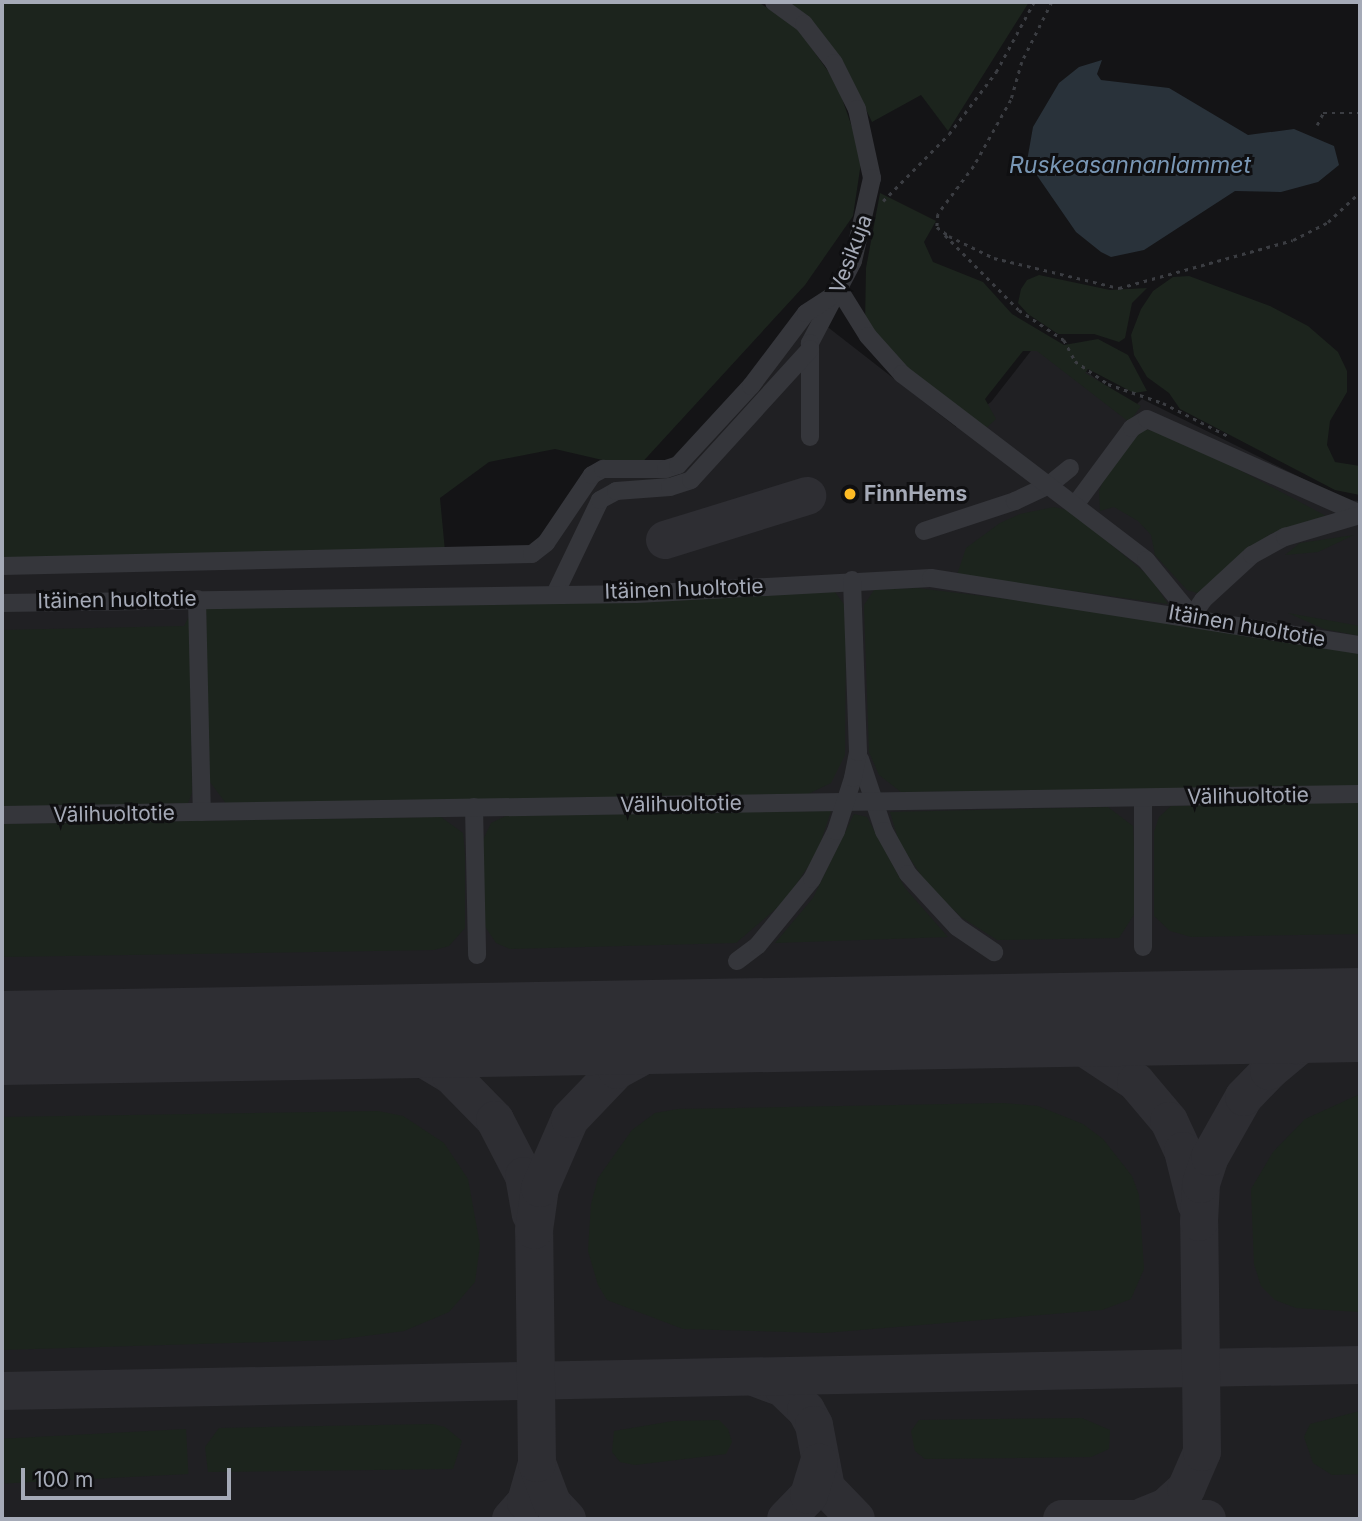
<!DOCTYPE html>
<meta charset="utf-8">
<style>
body{margin:0}
#map{position:relative;width:1362px;height:1521px;overflow:hidden;background:#141416;font-family:Inter,sans-serif}
div>[style]{position:absolute}
[style*='--x']{left:calc(var(--x)*1px);top:calc(var(--y)*1px);width:calc(var(--w)*1px);rotate:calc(var(--a)*1deg)}
.built>*{inset:0;background:#202023}
.green>*{inset:0;background:#1c241d;transform-origin:0 0}
.water>*{inset:0;background:#29323a}
.taxiway>*{height:38px;margin:-19px;padding:0 19px;transform-origin:19px;border-radius:19px;background:#2e2e33}
.runway>*{height:94px;margin:-47px;padding:0 47px;transform-origin:47px;border-radius:47px;background:#2e2e33}
.path>*{height:2.5px;margin-top:-1.25px;transform-origin:0;background:repeating-linear-gradient(90deg,#3b3d42 0 3.5px,transparent 0 8.5px)}
.minor>*{height:18px;margin:-9px;padding:0 9px;transform-origin:9px;border-radius:9px;background:#35363b}
.dots>*{width:19px;height:19px;translate:-50% -50%;box-sizing:border-box;border:4px solid #0f0f11;border-radius:50%}
span{translate:-50% -50%;white-space:nowrap;text-align:center;line-height:1.15;-webkit-text-stroke:6px #0f0f11;paint-order:stroke}
.street-label{font-size:21px;color:#a5aab7}
.poi-label{font-size:21px;color:#a5aab7;font-weight:700}
.left{translate:0 -50%;text-align:left}
.water-label{font-size:23px;color:#7997b5;font-style:italic}
.frame{position:absolute;inset:0;border:4px solid #a5aab7;pointer-events:none}
.scale{position:absolute;left:21px;top:1468px;width:210px;height:32px;box-sizing:border-box;border:4px solid #a5aab7;border-top:0;padding-left:9px;font-size:21px;line-height:24px;white-space:nowrap;color:#a5aab7;-webkit-text-stroke:5px #0f0f11;paint-order:stroke}
</style>
<div id="map">
<div class="built">
<i style="clip-path:polygon(802px 307px,956px 427px,991px 402px,1041px 338px,1134px 407px,1142px 399px,1346px 500px,1360px 501px,1360px 1519px,2px 1519px,2px 564px,534px 547px,587px 469px,671px 461px,750px 379px)"></i>
</div>
<div class="green">
<i style="clip-path:polygon(2px 2px,758px 2px,796px 26px,837px 84px,862px 156px,853px 216px,805px 285px,637px 468px,555px 449px,489px 462px,440px 498px,445px 551px,2px 564px)"></i>
<i style="clip-path:polygon(789px 2px,1029px 2px,948px 131px,921px 95px,872px 122px,842px 60px,817px 27px)"></i>
<i style="clip-path:polygon(880px 193px,936px 221px,924px 242px,933px 262px,983px 282px,1012px 314px,1064px 345px,1098px 339px,1128px 355px,1147px 391px,1134px 393px,1088px 369px,1085px 373px,1141px 406px,1129px 422px,1037px 351px,1023px 351px,985px 399px,996px 419px,983px 431px,891px 354px,865px 324px,866px 268px)"></i>
<i style="clip-path:polygon(1039px 275px,1110px 290px,1147px 288px,1132px 303px,1125px 338px,1119px 342px,1094px 334px,1058px 334px,1028px 314px,1018px 303px,1021px 289px,1027px 280px)"></i>
<i style="clip-path:polygon(1189px 276px,1270px 306px,1308px 326px,1338px 352px,1347px 371px,1347px 392px,1330px 421px,1327px 445px,1335px 462px,1360px 466px,1360px 495px,1335px 490px,1180px 409px,1169px 393px,1147px 377px,1134px 355px,1131px 335px,1141px 309px,1153px 291px,1173px 277px)"></i>
<i style="clip-path:polygon(1143px 429px,1174px 435px,1328px 517px,1270px 534px,1197px 593px,1187px 590px,1155px 555px,1151px 535px,1138px 521px,1114px 507px,1100px 511px,1099px 491px,1106px 474px)"></i>
<i style="clip-path:polygon(1054px 507px,1071px 511px,1150px 577px,1168px 604px,957px 575px,966px 548px,1000px 523px,1020px 514px)"></i>
<i style="clip-path:polygon(1354px 535px,1318px 552px,1285px 555px,1300px 543px)"></i>
<i style="clip-path:polygon(917px 588px,1133px 614px,1360px 654px,1360px 787px,901px 792px,879px 775px,869px 752px,864px 605px,874px 590px)"></i>
<i style="clip-path:polygon(835px 592px,846px 607px,845px 755px,831px 783px,804px 796px,228px 806px,207px 778px,206px 608px)"></i>
<i style="clip-path:polygon(1288px 613px,1360px 626px,1360px 636px,1324px 629px)"></i>
<i style="clip-path:polygon(190px 614px,192px 793px,188px 803px,2px 810px,2px 630px,184px 626px)"></i>
<i style="clip-path:polygon(1360px 801px,1360px 934px,1191px 937px,1170px 931px,1154px 916px,1154px 832px,1159px 817px,1171px 806px)"></i>
<i style="clip-path:polygon(1108px 807px,1133px 826px,1137px 910px,1119px 938px,997px 940px,961px 917px,927px 884px,899px 842px,890px 812px)"></i>
<i style="clip-path:polygon(831px 811px,817px 853px,785px 901px,736px 943px,510px 949px,496px 943px,484px 925px,483px 840px,491px 823px,510px 814px)"></i>
<i style="clip-path:polygon(854px 814px,867px 817px,905px 888px,948px 937px,775px 943px,813px 898px)"></i>
<i style="clip-path:polygon(441px 817px,463px 833px,465px 855px,465px 928px,449px 946px,434px 950px,2px 957px,2px 824px)"></i>
<i style="clip-path:polygon(1360px 1094px,1360px 1312px,1296px 1308px,1275px 1300px,1261px 1286px,1254px 1264px,1251px 1189px,1273px 1152px,1305px 1119px)"></i>
<i style="clip-path:polygon(1003px 1103px,1038px 1106px,1083px 1124px,1103px 1139px,1132px 1176px,1139px 1195px,1144px 1269px,1131px 1299px,1102px 1310px,824px 1333px,683px 1329px,607px 1300px,598px 1285px,588px 1251px,591px 1204px,598px 1178px,632px 1130px,655px 1113px,678px 1109px)"></i>
<i style="clip-path:polygon(378px 1111px,403px 1116px,444px 1143px,468px 1179px,480px 1245px,475px 1282px,449px 1312px,404px 1331px,334px 1340px,2px 1350px,2px 1117px)"></i>
<i style="clip-path:polygon(1360px 1411px,1360px 1474px,1332px 1475px,1313px 1463px,1304px 1437px,1310px 1424px)"></i>
<i style="clip-path:polygon(1082px 1418px,1110px 1430px,1109px 1449px,1091px 1457px,925px 1459px,915px 1451px,911px 1431px,919px 1420px)"></i>
<i style="clip-path:polygon(719px 1420px,728px 1429px,732px 1442px,726px 1454px,635px 1465px,620px 1462px,612px 1452px,614px 1431px,673px 1421px)"></i>
<i style="clip-path:polygon(433px 1424px,445px 1427px,462px 1441px,453px 1469px,208px 1472px,205px 1447px,219px 1428px)"></i>
<i style="left:186px;top:1429px;width:45px;height:184px;rotate:87deg"></i>
</div>
<div class="water">
<i style="clip-path:polygon(1102px 60px,1097px 74px,1101px 80px,1169px 88px,1248px 135px,1294px 129px,1334px 146px,1339px 165px,1318px 182px,1281px 192px,1235px 191px,1144px 250px,1111px 257px,1101px 252px,1076px 232px,1027px 161px,1033px 127px,1059px 83px,1079px 67px)"></i>
</div>
<div class="taxiway">
<i style="--x:665;--y:540;--w:149;--a:-17.2"></i>
<i style="--x:976;--y:1021;--w:58;--a:5.9"></i>
<i style="--x:1034;--y:1027;--w:35;--a:16"></i>
<i style="--x:1068;--y:1037;--w:82;--a:33.5"></i>
<i style="--x:1136;--y:1082;--w:51;--a:49.8"></i>
<i style="--x:1169;--y:1121;--w:33;--a:65"></i>
<i style="--x:1183;--y:1151;--w:54;--a:76"></i>
<i style="--x:323;--y:1032;--w:45;--a:9"></i>
<i style="--x:367;--y:1039;--w:55;--a:18.1"></i>
<i style="--x:419;--y:1056;--w:37;--a:31"></i>
<i style="--x:451;--y:1075;--w:63;--a:45.6"></i>
<i style="--x:495;--y:1120;--w:63;--a:62.6"></i>
<i style="--x:524;--y:1176;--w:39;--a:80"></i>
<i style="--x:756;--y:1378;--w:29;--a:20"></i>
<i style="--x:783;--y:1388;--w:32;--a:44"></i>
<i style="--x:806;--y:1410;--w:17;--a:62"></i>
<i style="--x:814;--y:1425;--w:64;--a:79.2"></i>
<i style="--x:826;--y:1488;--w:43;--a:45.9"></i>
<i style="--x:2;--y:1391;--w:1358;--a:-1.1"></i>
<i style="--x:1144;--y:1516;--w:24;--a:-22"></i>
<i style="--x:1166;--y:1507;--w:27;--a:-42"></i>
<i style="--x:1186;--y:1489;--w:40;--a:-66.6"></i>
<i style="--x:1202;--y:1452;--w:230;--a:-90.7"></i>
<i style="--x:1199;--y:1222;--w:38;--a:-87"></i>
<i style="--x:1201;--y:1184;--w:28;--a:-72"></i>
<i style="--x:1210;--y:1157;--w:69;--a:-60.5"></i>
<i style="--x:1244;--y:1097;--w:36;--a:-46"></i>
<i style="--x:1269;--y:1071;--w:39;--a:-40"></i>
<i style="--x:1299;--y:1046;--w:65;--a:-20.7"></i>
<i style="--x:511;--y:1519;--w:23;--a:-49"></i>
<i style="--x:526;--y:1502;--w:41;--a:-74.2"></i>
<i style="--x:567;--y:1519;--w:22;--a:-133"></i>
<i style="--x:552;--y:1503;--w:43;--a:-110.6"></i>
<i style="--x:537;--y:1463;--w:233;--a:-90.7"></i>
<i style="--x:534;--y:1230;--w:42;--a:-81.9"></i>
<i style="--x:540;--y:1188;--w:75;--a:-66.5"></i>
<i style="--x:570;--y:1119;--w:68;--a:-46.2"></i>
<i style="--x:617;--y:1070;--w:65;--a:-28.5"></i>
<i style="--x:674;--y:1039;--w:43;--a:-16.3"></i>
<i style="--x:786;--y:1519;--w:33;--a:-46"></i>
<i style="--x:809;--y:1495;--w:34;--a:-73"></i>
<i style="--x:1062;--y:1519;--w:145;--a:0"></i>
</div>
<div class="runway">
<i style="--x:2;--y:1038;--w:1358;--a:-0.97"></i>
</div>
<div class="path">
<i style="--x:1052;--y:2;--w:67;--a:116.6"></i>
<i style="--x:1022;--y:62;--w:40;--a:106"></i>
<i style="--x:1011;--y:100;--w:76;--a:119.3"></i>
<i style="--x:974;--y:166;--w:60;--a:126.9"></i>
<i style="--x:938;--y:214;--w:13;--a:94"></i>
<i style="--x:937;--y:227;--w:15;--a:37"></i>
<i style="--x:949;--y:236;--w:50;--a:26.1"></i>
<i style="--x:994;--y:258;--w:129;--a:13.5"></i>
<i style="--x:1119;--y:288;--w:180;--a:-15.4"></i>
<i style="--x:1293;--y:240;--w:39;--a:-27"></i>
<i style="--x:1328;--y:222;--w:44;--a:-43.2"></i>
<i style="--x:1317;--y:125;--w:13;--a:-63"></i>
<i style="--x:1323;--y:113;--w:37;--a:0"></i>
<i style="--x:883;--y:201;--w:94;--a:-45.4"></i>
<i style="--x:949;--y:134;--w:78;--a:-52.8"></i>
<i style="--x:996;--y:72;--w:80;--a:-61.5"></i>
<i style="--x:945;--y:235;--w:105;--a:45.4"></i>
<i style="--x:1019;--y:310;--w:54;--a:33.7"></i>
<i style="--x:1064;--y:340;--w:24;--a:62"></i>
<i style="--x:1075;--y:361;--w:40;--a:34.9"></i>
<i style="--x:1108;--y:384;--w:58;--a:19.1"></i>
<i style="--x:1163;--y:403;--w:73;--a:26.9"></i>
</div>
<div class="minor">
<i style="--x:774;--y:2;--w:37;--a:36"></i>
<i style="--x:804;--y:24;--w:49;--a:52.4"></i>
<i style="--x:834;--y:63;--w:51;--a:63.4"></i>
<i style="--x:857;--y:109;--w:71;--a:77.7"></i>
<i style="--x:872;--y:178;--w:85;--a:102.9"></i>
<i style="--x:853;--y:261;--w:93;--a:117.7"></i>
<i style="--x:810;--y:343;--w:94;--a:90"></i>
<i style="--x:1075;--y:505;--w:96;--a:-53.5"></i>
<i style="--x:1132;--y:428;--w:17;--a:-31"></i>
<i style="--x:1147;--y:419;--w:233;--a:24"></i>
<i style="--x:924;--y:531;--w:96;--a:-18.2"></i>
<i style="--x:1015;--y:501;--w:38;--a:-25"></i>
<i style="--x:1049;--y:485;--w:27;--a:-39"></i>
<i style="--x:2;--y:566;--w:530;--a:-1.3"></i>
<i style="--x:532;--y:554;--w:18;--a:-38"></i>
<i style="--x:546;--y:543;--w:82;--a:-55.9"></i>
<i style="--x:592;--y:475;--w:13;--a:-29"></i>
<i style="--x:603;--y:469;--w:63;--a:0"></i>
<i style="--x:666;--y:469;--w:13;--a:-18"></i>
<i style="--x:678;--y:465;--w:108;--a:-47.3"></i>
<i style="--x:751;--y:386;--w:91;--a:-53"></i>
<i style="--x:806;--y:313;--w:40;--a:-32.9"></i>
<i style="--x:840;--y:291;--w:53;--a:58.1"></i>
<i style="--x:868;--y:336;--w:51;--a:48.2"></i>
<i style="--x:902;--y:374;--w:307;--a:37.3"></i>
<i style="--x:1146;--y:560;--w:72;--a:50.6"></i>
<i style="--x:1192;--y:616;--w:19;--a:-55"></i>
<i style="--x:1203;--y:600;--w:67;--a:-42.6"></i>
<i style="--x:1252;--y:555;--w:38;--a:-29"></i>
<i style="--x:1285;--y:537;--w:78;--a:-16.3"></i>
<i style="--x:556;--y:592;--w:102;--a:-64.4"></i>
<i style="--x:600;--y:500;--w:18;--a:-29"></i>
<i style="--x:616;--y:491;--w:54;--a:-4.2"></i>
<i style="--x:670;--y:487;--w:22;--a:-18"></i>
<i style="--x:691;--y:480;--w:177;--a:-47.7"></i>
<i style="--x:197;--y:599;--w:213;--a:88.7"></i>
<i style="--x:2;--y:603;--w:634;--a:-0.81"></i>
<i style="--x:636;--y:594;--w:295;--a:-3.1"></i>
<i style="--x:931;--y:578;--w:434;--a:8.9"></i>
<i style="--x:860;--y:759;--w:76;--a:71.6"></i>
<i style="--x:884;--y:831;--w:49;--a:60.8"></i>
<i style="--x:908;--y:874;--w:72;--a:47.2"></i>
<i style="--x:957;--y:927;--w:45;--a:34"></i>
<i style="--x:1143;--y:798;--w:149;--a:90"></i>
<i style="--x:474;--y:807;--w:148;--a:88.8"></i>
<i style="--x:2;--y:815;--w:1358;--a:-0.89"></i>
<i style="--x:737;--y:961;--w:26;--a:-37"></i>
<i style="--x:758;--y:945;--w:85;--a:-50.7"></i>
<i style="--x:812;--y:879;--w:54;--a:-63.4"></i>
<i style="--x:836;--y:831;--w:56;--a:-72.2"></i>
<i style="--x:853;--y:778;--w:26;--a:-79"></i>
<i style="--x:858;--y:752;--w:172;--a:-92"></i>
</div>
<div class="dots">
<i style="left:850px;top:494px;background:#fdbb25"></i>
</div>
<div class="street-label">
<span style="left:851px;top:254px;rotate:-69deg">Vesikuja</span>
<span style="left:684px;top:589px;rotate:-2deg">Itäinen huoltotie</span>
<span style="left:117px;top:600px;rotate:-1deg">Itäinen huoltotie</span>
<span style="left:1247px;top:626px;rotate:10deg">Itäinen huoltotie</span>
<span style="left:1248px;top:796px;rotate:-1deg">Välihuoltotie</span>
<span style="left:681px;top:804px;rotate:-1deg">Välihuoltotie</span>
<span style="left:114px;top:814px;rotate:-1deg">Välihuoltotie</span>
</div>
<div class="poi-label">
<span class="left" style="left:864px;top:494px">FinnHems</span>
</div>
<div class="water-label">
<span style="left:1130px;top:165px">Ruskeasannanlammet</span>
</div>
<div class="frame"></div>
<div class="scale">100 m</div>
</div>
